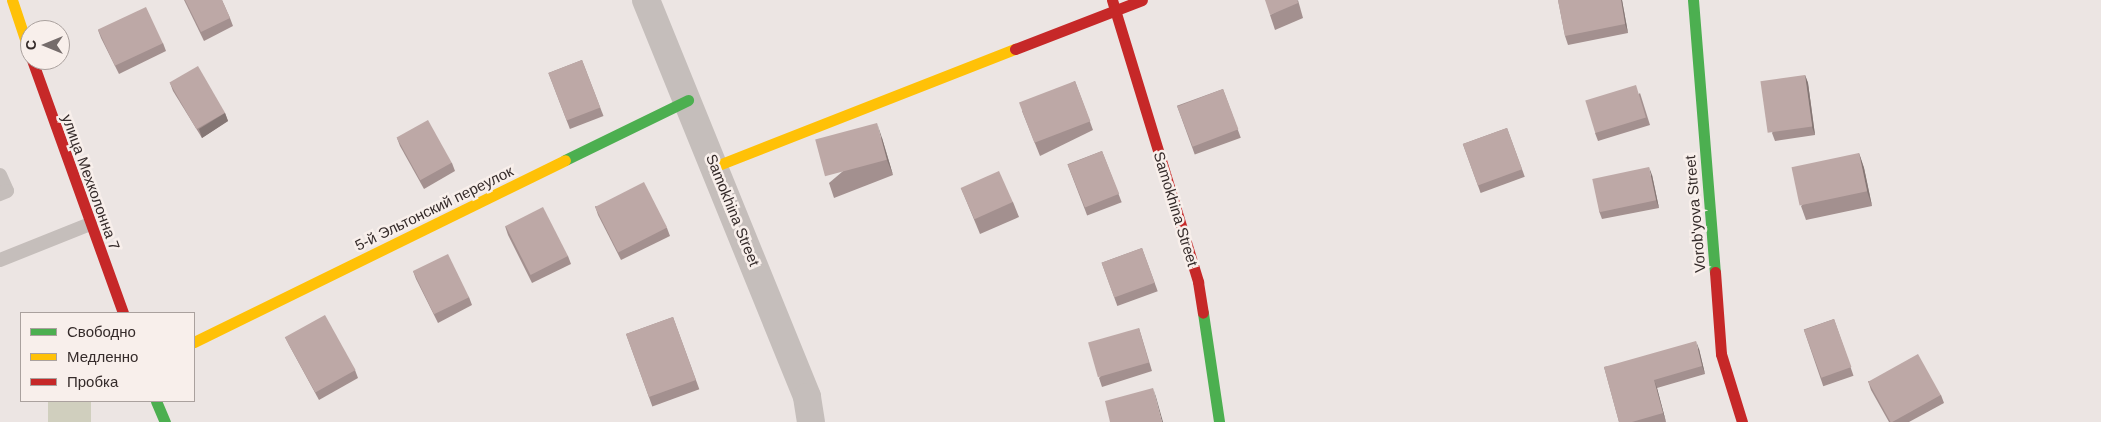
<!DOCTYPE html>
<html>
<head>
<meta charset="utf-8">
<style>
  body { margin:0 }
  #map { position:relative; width:2101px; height:422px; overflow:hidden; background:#ece5e3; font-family:Arial,sans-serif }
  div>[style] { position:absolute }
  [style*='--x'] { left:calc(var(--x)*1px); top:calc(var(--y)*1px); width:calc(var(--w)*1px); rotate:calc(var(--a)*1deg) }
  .green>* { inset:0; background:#d0cfbe; transform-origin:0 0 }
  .lane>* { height:14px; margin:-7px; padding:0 7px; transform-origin:7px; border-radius:7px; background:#c5bebb }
  .street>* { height:28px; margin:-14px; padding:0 14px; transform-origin:14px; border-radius:14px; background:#c5bebb }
  .fast>* { height:11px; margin:-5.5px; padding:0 5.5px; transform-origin:5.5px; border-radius:5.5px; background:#4caf50 }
  .slow>* { height:11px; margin:-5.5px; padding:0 5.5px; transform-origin:5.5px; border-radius:5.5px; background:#ffc107 }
  .jam>* { height:11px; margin:-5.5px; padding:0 5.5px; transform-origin:5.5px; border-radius:5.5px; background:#c62828 }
  .wall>* { inset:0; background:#a3908f; transform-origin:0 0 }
  .shaded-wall>* { inset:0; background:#847674 }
  .building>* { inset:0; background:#bda8a6; transform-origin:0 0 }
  span { translate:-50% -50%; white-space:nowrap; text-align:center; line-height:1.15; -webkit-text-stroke:5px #f8efeb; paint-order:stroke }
  .street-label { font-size:15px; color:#352b2a }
  .legend { position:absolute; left:20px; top:312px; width:175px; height:90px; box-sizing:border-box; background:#f8efeb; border:1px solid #aaa19e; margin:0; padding:6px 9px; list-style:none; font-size:15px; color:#352b2a }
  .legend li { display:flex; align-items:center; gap:10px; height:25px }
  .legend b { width:25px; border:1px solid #aaa19e }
  .north { position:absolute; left:20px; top:20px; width:50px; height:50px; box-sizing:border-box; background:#f8efeb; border:1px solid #aaa19e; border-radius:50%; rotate:270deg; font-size:14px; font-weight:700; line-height:20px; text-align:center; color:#352b2a }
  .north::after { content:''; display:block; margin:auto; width:18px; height:22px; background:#756c6b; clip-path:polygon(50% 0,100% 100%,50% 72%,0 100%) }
</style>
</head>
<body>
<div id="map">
  <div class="green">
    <div style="left:48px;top:401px;width:43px;height:21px"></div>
  </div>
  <div class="lane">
    <div style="--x:0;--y:175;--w:17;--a:66"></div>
    <div style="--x:7;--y:191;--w:8;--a:157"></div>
    <div style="--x:0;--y:260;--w:97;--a:-21.8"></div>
  </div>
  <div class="street">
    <div style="--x:646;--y:0;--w:428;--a:67.9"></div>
    <div style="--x:807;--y:397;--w:25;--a:81"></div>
  </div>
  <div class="fast">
    <div style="--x:1693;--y:0;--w:273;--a:85.4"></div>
    <div style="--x:565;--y:160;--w:137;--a:-26"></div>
    <div style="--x:1203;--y:313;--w:110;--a:81.6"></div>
    <div style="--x:156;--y:401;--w:23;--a:67"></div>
  </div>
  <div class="slow">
    <div style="--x:12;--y:0;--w:57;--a:71.6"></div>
    <div style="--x:716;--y:166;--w:321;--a:-21.4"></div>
    <div style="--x:194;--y:342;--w:413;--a:-26.1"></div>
  </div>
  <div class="jam">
    <div style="--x:1112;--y:0;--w:295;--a:73"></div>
    <div style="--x:1198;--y:282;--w:31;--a:81"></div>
    <div style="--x:1015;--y:49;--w:136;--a:-21.1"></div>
    <div style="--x:32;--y:60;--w:269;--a:70.2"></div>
    <div style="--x:1715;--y:272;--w:82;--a:85.8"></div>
    <div style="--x:1721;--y:354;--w:71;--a:72.8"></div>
  </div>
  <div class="wall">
    <div style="clip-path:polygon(184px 0,222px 0,230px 18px,233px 26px,204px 41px)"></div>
    <div style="clip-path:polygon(1298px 0,1303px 18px,1275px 30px,1270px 15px)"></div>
    <div style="clip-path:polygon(1558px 0,1622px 0,1628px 33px,1568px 45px,1565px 36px)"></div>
    <div style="clip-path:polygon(98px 30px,163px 43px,166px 51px,119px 74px,101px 38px)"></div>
    <div style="left:582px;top:60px;width:60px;height:36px;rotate:69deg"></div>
    <div style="clip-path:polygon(1805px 75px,1808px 83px,1815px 135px,1775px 141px,1772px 133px)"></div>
    <div style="clip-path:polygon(1075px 81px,1093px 130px,1040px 156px,1022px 111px)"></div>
    <div style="clip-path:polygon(170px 83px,225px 113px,228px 121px,202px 138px,173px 91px)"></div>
    <div style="left:1223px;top:89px;width:52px;height:49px;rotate:70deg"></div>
    <div style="clip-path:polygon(1640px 93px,1650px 125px,1598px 141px,1595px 133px)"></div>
    <div style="left:1507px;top:128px;width:52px;height:47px;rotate:70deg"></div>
    <div style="clip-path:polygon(397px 138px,452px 163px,455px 171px,424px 189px,400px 146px)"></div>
    <div style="clip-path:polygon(882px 138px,893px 175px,834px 198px,829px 183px)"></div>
    <div style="left:1102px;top:151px;width:55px;height:37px;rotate:69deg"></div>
    <div style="clip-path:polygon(1859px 153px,1864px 168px,1872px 206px,1806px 220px,1801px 206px)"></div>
    <div style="clip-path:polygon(1652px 175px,1659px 208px,1602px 219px,1599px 211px)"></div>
    <div style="clip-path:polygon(961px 188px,1013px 202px,1019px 217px,980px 234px)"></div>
    <div style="clip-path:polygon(595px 206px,667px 228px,670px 236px,621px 260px,598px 215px)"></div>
    <div style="clip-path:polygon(505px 226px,568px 256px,571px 264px,532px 283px,508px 235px)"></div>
    <div style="left:1142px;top:248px;width:46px;height:43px;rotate:70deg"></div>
    <div style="clip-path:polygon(413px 271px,469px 297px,472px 305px,438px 323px,416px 279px)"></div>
    <div style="left:673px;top:317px;width:77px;height:50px;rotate:70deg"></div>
    <div style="left:1834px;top:319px;width:60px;height:32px;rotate:71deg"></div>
    <div style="clip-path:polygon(1139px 328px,1152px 371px,1102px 387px,1099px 378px)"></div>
    <div style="clip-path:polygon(285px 337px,355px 370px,358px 378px,319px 400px,289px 345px)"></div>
    <div style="clip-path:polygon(1699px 349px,1705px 374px,1657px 388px,1666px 422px,1619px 422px,1604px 367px)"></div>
    <div style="clip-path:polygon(1868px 381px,1941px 395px,1944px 403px,1909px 422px,1889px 422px,1871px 390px)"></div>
  </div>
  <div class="shaded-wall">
    <div style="clip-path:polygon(1621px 0,1622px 0,1628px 33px,1625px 24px)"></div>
    <div style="clip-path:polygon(1805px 75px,1808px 83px,1815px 135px,1812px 127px)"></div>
    <div style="clip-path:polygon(225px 113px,228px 121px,202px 138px,199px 129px)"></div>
    <div style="clip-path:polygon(877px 123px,882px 138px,893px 175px,887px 160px)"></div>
    <div style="clip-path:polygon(1859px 153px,1864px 168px,1872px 206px,1867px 191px)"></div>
    <div style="clip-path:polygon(1649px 167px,1652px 175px,1659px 208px,1656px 200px)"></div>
    <div style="clip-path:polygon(1696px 341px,1699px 349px,1705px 374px,1702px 366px)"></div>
    <div style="clip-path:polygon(1654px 380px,1657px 388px,1666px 422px,1663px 413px)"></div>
    <div style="clip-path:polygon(1153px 388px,1156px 397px,1163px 422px,1162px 422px)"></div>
  </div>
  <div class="building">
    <div style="clip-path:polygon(185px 0,222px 0,230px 18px,201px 32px)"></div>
    <div style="clip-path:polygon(1265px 0,1297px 0,1298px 3px,1270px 15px)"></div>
    <div style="clip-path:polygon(1558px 0,1621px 0,1625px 24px,1565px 36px)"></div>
    <div style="left:146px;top:7px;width:40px;height:53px;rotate:65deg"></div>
    <div style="left:582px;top:60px;width:51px;height:36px;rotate:69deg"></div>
    <div style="left:198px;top:66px;width:54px;height:33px;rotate:60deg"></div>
    <div style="left:1805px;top:75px;width:52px;height:45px;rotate:82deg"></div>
    <div style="left:1075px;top:81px;width:43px;height:60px;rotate:69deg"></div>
    <div style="left:1636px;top:85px;width:34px;height:53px;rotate:73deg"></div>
    <div style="left:1223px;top:89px;width:43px;height:49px;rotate:69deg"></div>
    <div style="left:428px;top:120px;width:49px;height:36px;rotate:61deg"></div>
    <div style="left:877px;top:123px;width:38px;height:64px;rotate:75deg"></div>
    <div style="left:1507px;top:128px;width:44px;height:47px;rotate:70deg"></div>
    <div style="left:1102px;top:151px;width:46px;height:37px;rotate:68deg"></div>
    <div style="left:1859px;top:153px;width:39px;height:69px;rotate:78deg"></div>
    <div style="left:1649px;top:167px;width:34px;height:58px;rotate:78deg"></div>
    <div style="left:999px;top:171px;width:34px;height:42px;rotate:66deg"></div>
    <div style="left:644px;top:182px;width:51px;height:55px;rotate:63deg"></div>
    <div style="left:543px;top:207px;width:55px;height:42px;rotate:63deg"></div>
    <div style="left:1142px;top:248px;width:37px;height:43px;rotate:70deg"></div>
    <div style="left:448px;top:254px;width:48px;height:39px;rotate:64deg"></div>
    <div style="left:325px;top:315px;width:63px;height:46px;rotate:61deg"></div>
    <div style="left:673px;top:317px;width:67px;height:50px;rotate:70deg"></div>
    <div style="left:1834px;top:319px;width:51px;height:32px;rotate:70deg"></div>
    <div style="left:1139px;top:328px;width:36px;height:53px;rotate:74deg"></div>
    <div style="clip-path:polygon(1696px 341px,1702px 366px,1654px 380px,1663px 413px,1632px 422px,1619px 422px,1604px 367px)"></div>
    <div style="left:1918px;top:354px;width:47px;height:57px;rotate:61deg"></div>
    <div style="clip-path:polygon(1153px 388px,1162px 422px,1110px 422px,1105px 401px)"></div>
  </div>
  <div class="street-label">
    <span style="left:91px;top:182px;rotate:70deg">улица Мехколонна 7</span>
    <span style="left:434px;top:208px;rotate:-26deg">5-й Эльтонский переулок</span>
    <span style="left:1176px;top:209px;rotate:73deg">Samokhina Street</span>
    <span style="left:733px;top:210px;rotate:68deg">Samokhina Street</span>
    <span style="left:1695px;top:214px;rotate:-95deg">Vorob'yova Street</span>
  </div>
  <ul class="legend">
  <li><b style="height:6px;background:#4caf50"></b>Свободно</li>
  <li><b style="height:6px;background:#ffc107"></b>Медленно</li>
  <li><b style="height:6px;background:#c62828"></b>Пробка</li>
  </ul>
  <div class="north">С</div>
</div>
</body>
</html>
